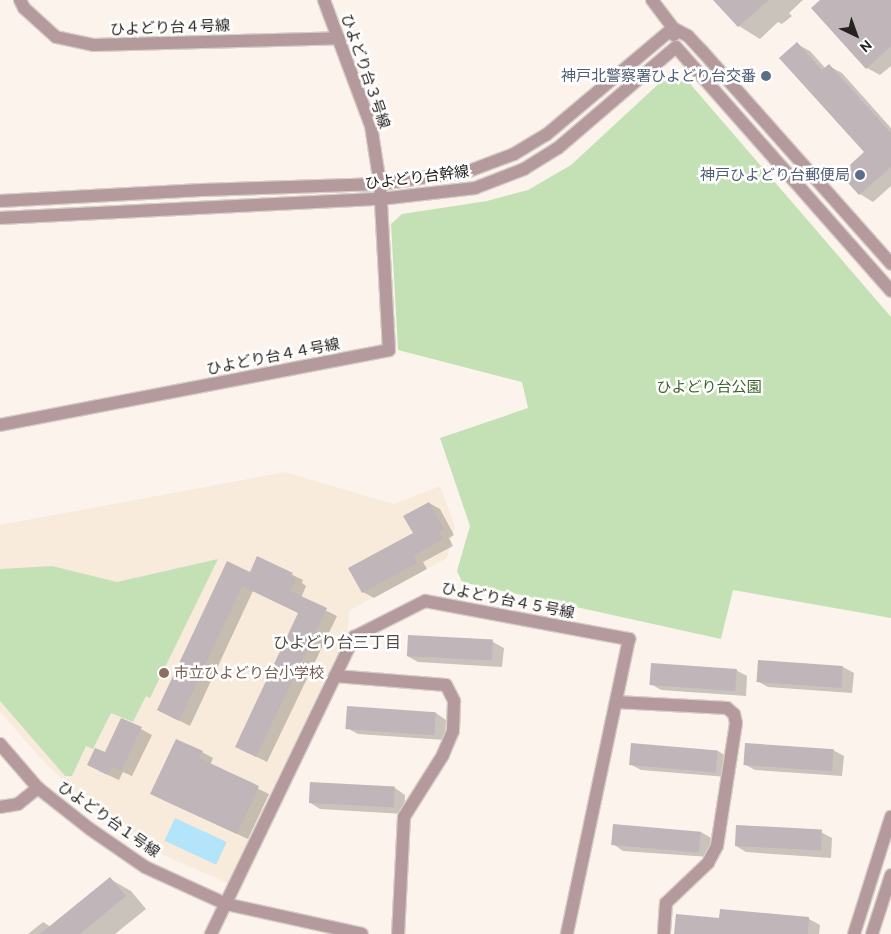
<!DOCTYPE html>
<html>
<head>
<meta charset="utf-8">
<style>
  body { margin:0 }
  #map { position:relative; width:891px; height:934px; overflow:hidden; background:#fcf4ec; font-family:Ubuntu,"Noto Sans JP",sans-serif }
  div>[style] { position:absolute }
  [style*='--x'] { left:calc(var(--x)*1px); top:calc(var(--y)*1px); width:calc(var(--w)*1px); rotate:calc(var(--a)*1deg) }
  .built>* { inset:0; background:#f9ebdc }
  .green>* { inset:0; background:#c4e1b6 }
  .water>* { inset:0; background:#b4e4f9; transform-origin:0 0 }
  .shadow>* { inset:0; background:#0003 }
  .building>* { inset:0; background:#c0b5b9; transform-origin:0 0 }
  .roads { filter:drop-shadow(1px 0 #d5cec7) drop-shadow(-1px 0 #d5cec7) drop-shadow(0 1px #d5cec7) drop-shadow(0 -1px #d5cec7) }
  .minor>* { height:12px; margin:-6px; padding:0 6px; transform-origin:6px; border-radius:6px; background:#b59a9d }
  .tertiary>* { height:12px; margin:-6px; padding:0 6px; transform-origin:6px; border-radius:6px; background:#b59a9d }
  .dots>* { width:14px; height:14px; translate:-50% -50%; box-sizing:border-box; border:2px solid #fff; border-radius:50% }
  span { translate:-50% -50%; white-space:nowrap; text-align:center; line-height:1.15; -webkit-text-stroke:5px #fff; paint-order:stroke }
  .street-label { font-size:15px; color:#25221f }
  .service-label { font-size:15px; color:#4e5e75 }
  .right { translate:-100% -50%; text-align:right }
  .park-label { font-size:15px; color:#3c6427 }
  .education-label { font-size:15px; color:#785e54 }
  .left { translate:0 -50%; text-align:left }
  .neighbourhood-label { font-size:16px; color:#524c45 }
  .north { position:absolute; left:831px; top:10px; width:50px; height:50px; -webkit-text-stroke:4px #fff; paint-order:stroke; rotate:138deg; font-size:14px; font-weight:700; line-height:20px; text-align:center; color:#25221f }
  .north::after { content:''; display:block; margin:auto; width:18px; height:22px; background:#25221f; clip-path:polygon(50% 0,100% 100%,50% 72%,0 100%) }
</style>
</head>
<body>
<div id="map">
  <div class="built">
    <div style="clip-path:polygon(285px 472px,394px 504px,440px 486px,455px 526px,447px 558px,350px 610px,347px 633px,227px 883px,163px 855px,98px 813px,45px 763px,0 712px,0 525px)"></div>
  </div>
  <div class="green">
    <div style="clip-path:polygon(666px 77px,686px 79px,891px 317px,891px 618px,733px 590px,721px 639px,462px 582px,457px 571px,470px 526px,440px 438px,528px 408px,522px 382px,398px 350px,391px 224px,402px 214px,487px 201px,528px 190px,571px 165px)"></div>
    <div style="clip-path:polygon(218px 559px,150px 698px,146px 696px,133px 722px,111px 713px,93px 749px,86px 746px,72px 776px,65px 776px,0 701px,0 569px,52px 566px,117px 582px)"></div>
  </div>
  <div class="water">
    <div style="left:175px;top:818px;width:57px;height:25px;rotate:25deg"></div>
  </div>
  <div class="shadow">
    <div style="clip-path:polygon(715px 0,803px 0,789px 13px,792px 16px,782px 24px,778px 22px,760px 39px,739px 26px)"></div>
    <div style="clip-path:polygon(822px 0,891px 0,891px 66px,880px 75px,867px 68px)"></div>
    <div style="clip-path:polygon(797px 44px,810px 51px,826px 69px,829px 66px,842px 73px,891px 128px,891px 186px,873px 202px,860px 194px,842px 174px,866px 152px)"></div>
    <div style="clip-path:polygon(429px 503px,440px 509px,454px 535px,449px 538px,453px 546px,423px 562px,427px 569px,374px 598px,363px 592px,414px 533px)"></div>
    <div style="clip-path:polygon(258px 558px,303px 580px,302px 583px,306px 586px,301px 598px,337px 616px,267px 762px,247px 752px,299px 613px,253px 591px,190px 726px,158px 710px,250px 573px)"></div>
    <div style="clip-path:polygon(493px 642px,504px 648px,502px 667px,418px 662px,407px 656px)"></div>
    <div style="clip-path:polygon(843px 667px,854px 673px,852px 693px,768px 687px,757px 681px)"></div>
    <div style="clip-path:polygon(736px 670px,747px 676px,746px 696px,661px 690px,651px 684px)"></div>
    <div style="clip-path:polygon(436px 713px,446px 720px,445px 740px,358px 734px,347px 728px)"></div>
    <div style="clip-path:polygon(141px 729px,152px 735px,132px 776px,123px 772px,119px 780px,99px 771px,105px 754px)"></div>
    <div style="clip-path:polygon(833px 750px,844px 756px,842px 776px,755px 770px,744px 764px)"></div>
    <div style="clip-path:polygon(718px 751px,728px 757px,727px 777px,641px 770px,630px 764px)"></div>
    <div style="clip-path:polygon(202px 752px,213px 758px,210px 765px,269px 794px,248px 839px,163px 800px)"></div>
    <div style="clip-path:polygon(395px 788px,405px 795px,404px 814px,320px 809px,309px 802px)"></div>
    <div style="clip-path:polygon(701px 832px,711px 838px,710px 857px,623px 851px,613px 844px)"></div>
    <div style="clip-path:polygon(821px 832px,832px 838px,831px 858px,746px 852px,736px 846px)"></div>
    <div style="clip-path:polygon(110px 879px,131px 891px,146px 909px,115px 934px,28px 934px,43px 922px,51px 927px)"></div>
    <div style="clip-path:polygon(721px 919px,809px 919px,820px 925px,819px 934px,675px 934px)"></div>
  </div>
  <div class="building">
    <div style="clip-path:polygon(713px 0,769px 0,738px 27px)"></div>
    <div style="clip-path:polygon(820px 0,891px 0,891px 46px,866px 69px,811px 8px)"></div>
    <div style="clip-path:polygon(797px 42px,822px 70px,829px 64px,891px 133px,891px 167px,859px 195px,840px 174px,864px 152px,779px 58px)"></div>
    <div style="clip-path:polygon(429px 502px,444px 529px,439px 532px,443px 539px,413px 556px,417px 563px,362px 593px,348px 568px,413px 533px,403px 516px)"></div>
    <div style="clip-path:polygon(257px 556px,293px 573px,291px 576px,296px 579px,290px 591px,327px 608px,256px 757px,235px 747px,298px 613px,242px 586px,179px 721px,157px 710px,227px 561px,250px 572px)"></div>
    <div style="left:408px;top:635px;width:85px;height:21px;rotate:3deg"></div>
    <div style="left:758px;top:660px;width:85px;height:22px;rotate:4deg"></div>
    <div style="left:651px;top:663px;width:86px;height:22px;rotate:4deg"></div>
    <div style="left:347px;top:706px;width:89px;height:23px;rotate:4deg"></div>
    <div style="clip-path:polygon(121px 718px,142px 727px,121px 771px,112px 767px,108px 775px,87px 765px,95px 748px,105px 752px)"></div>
    <div style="clip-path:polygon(176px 739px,203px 751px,199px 758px,259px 786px,237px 834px,150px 794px)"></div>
    <div style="left:631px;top:743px;width:87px;height:22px;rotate:5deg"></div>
    <div style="left:745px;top:743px;width:89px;height:22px;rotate:4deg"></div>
    <div style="left:310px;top:782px;width:85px;height:21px;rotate:3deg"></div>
    <div style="left:613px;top:824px;width:88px;height:21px;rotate:5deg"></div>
    <div style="left:736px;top:825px;width:86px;height:21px;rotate:3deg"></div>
    <div style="clip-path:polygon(110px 877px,126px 896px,80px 934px,40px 934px)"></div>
    <div style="clip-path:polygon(720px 909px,809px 917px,808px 934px,674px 934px,676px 914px,719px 918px)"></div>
  </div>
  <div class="roads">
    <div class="minor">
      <div style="--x:20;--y:0;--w:9;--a:63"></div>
      <div style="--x:24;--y:8;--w:43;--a:42.2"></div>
      <div style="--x:56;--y:37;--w:38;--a:12"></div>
      <div style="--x:93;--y:45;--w:246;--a:-1.6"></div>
      <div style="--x:0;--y:425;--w:396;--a:-10.9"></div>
      <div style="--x:389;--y:350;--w:166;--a:-93.1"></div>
      <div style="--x:380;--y:184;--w:59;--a:-98.8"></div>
      <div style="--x:371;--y:126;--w:134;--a:-110.5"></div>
      <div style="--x:335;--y:676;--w:111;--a:4.6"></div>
      <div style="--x:446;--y:685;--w:18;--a:63"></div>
      <div style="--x:454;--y:701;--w:30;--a:92"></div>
      <div style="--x:453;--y:731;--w:26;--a:113"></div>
      <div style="--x:443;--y:755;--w:73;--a:122.2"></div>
      <div style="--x:404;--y:817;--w:117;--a:92.9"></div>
      <div style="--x:616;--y:702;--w:111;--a:3.1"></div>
      <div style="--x:727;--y:708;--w:9;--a:41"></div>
      <div style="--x:734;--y:714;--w:9;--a:77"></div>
      <div style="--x:736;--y:723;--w:124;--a:98.8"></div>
      <div style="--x:717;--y:846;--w:19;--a:118"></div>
      <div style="--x:708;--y:863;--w:58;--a:136.4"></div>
      <div style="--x:666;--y:903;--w:31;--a:94"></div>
      <div style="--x:0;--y:807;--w:18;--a:-9"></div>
      <div style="--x:18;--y:804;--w:26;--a:-39"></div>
      <div style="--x:211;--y:934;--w:330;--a:-64.3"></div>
      <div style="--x:354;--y:637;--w:80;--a:-26.9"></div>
      <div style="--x:425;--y:601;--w:208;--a:10.6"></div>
      <div style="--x:629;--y:639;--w:301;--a:101.9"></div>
    </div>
    <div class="tertiary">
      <div style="--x:652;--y:0;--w:35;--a:53"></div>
      <div style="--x:673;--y:28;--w:7;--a:82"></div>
      <div style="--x:0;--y:201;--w:202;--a:-3.1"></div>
      <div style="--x:202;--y:190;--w:178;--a:-1.9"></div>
      <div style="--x:380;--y:184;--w:90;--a:-8.3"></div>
      <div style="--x:469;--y:171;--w:48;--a:-20.7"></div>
      <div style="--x:514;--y:154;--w:37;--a:-31"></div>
      <div style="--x:546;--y:135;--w:166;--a:-40.1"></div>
      <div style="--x:673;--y:28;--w:17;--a:28"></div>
      <div style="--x:688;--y:36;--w:22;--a:47"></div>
      <div style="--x:703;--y:52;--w:283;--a:48.4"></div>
      <div style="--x:0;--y:218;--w:380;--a:-2.9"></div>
      <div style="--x:380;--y:199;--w:96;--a:-6.6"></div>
      <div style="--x:475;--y:188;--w:53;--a:-21.2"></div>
      <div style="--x:524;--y:169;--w:40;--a:-32"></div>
      <div style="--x:558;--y:148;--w:155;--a:-40.6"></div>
      <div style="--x:676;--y:47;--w:325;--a:48.6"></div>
      <div style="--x:0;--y:744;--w:58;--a:49.2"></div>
      <div style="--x:38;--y:788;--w:66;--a:38.3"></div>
      <div style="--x:90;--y:829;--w:67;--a:34.6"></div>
      <div style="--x:145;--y:867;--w:89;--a:24.6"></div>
      <div style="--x:226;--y:904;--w:139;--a:12.4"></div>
      <div style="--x:854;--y:934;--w:123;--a:-72.5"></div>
      <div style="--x:872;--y:934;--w:62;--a:-72.1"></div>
    </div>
  </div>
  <div class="dots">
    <div style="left:766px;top:76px;background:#5c6f8a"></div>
    <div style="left:860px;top:175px;background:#5c6f8a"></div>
    <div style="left:164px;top:673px;background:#8d6e63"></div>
  </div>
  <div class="street-label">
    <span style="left:170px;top:27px;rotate:-2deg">ひよどり台４号線</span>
    <span style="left:366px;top:71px;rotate:71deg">ひよどり台３号線</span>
    <span style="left:417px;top:177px;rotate:-7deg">ひよどり台幹線</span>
    <span style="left:273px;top:356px;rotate:-11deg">ひよどり台４４号線</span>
    <span style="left:508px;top:600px;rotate:11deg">ひよどり台４５号線</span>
    <span style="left:109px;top:819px;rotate:35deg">ひよどり台１号線</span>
  </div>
  <div class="service-label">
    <span class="right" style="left:756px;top:76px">神戸北警察署ひよどり台交番</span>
    <span class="right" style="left:850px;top:175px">神戸ひよどり台郵便局</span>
  </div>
  <div class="park-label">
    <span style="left:709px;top:387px">ひよどり台公園</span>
  </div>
  <div class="education-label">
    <span class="left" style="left:174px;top:673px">市立ひよどり台小学校</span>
  </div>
  <div class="neighbourhood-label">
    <span style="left:337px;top:642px">ひよどり台三丁目</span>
  </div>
  <div class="north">N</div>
</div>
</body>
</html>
